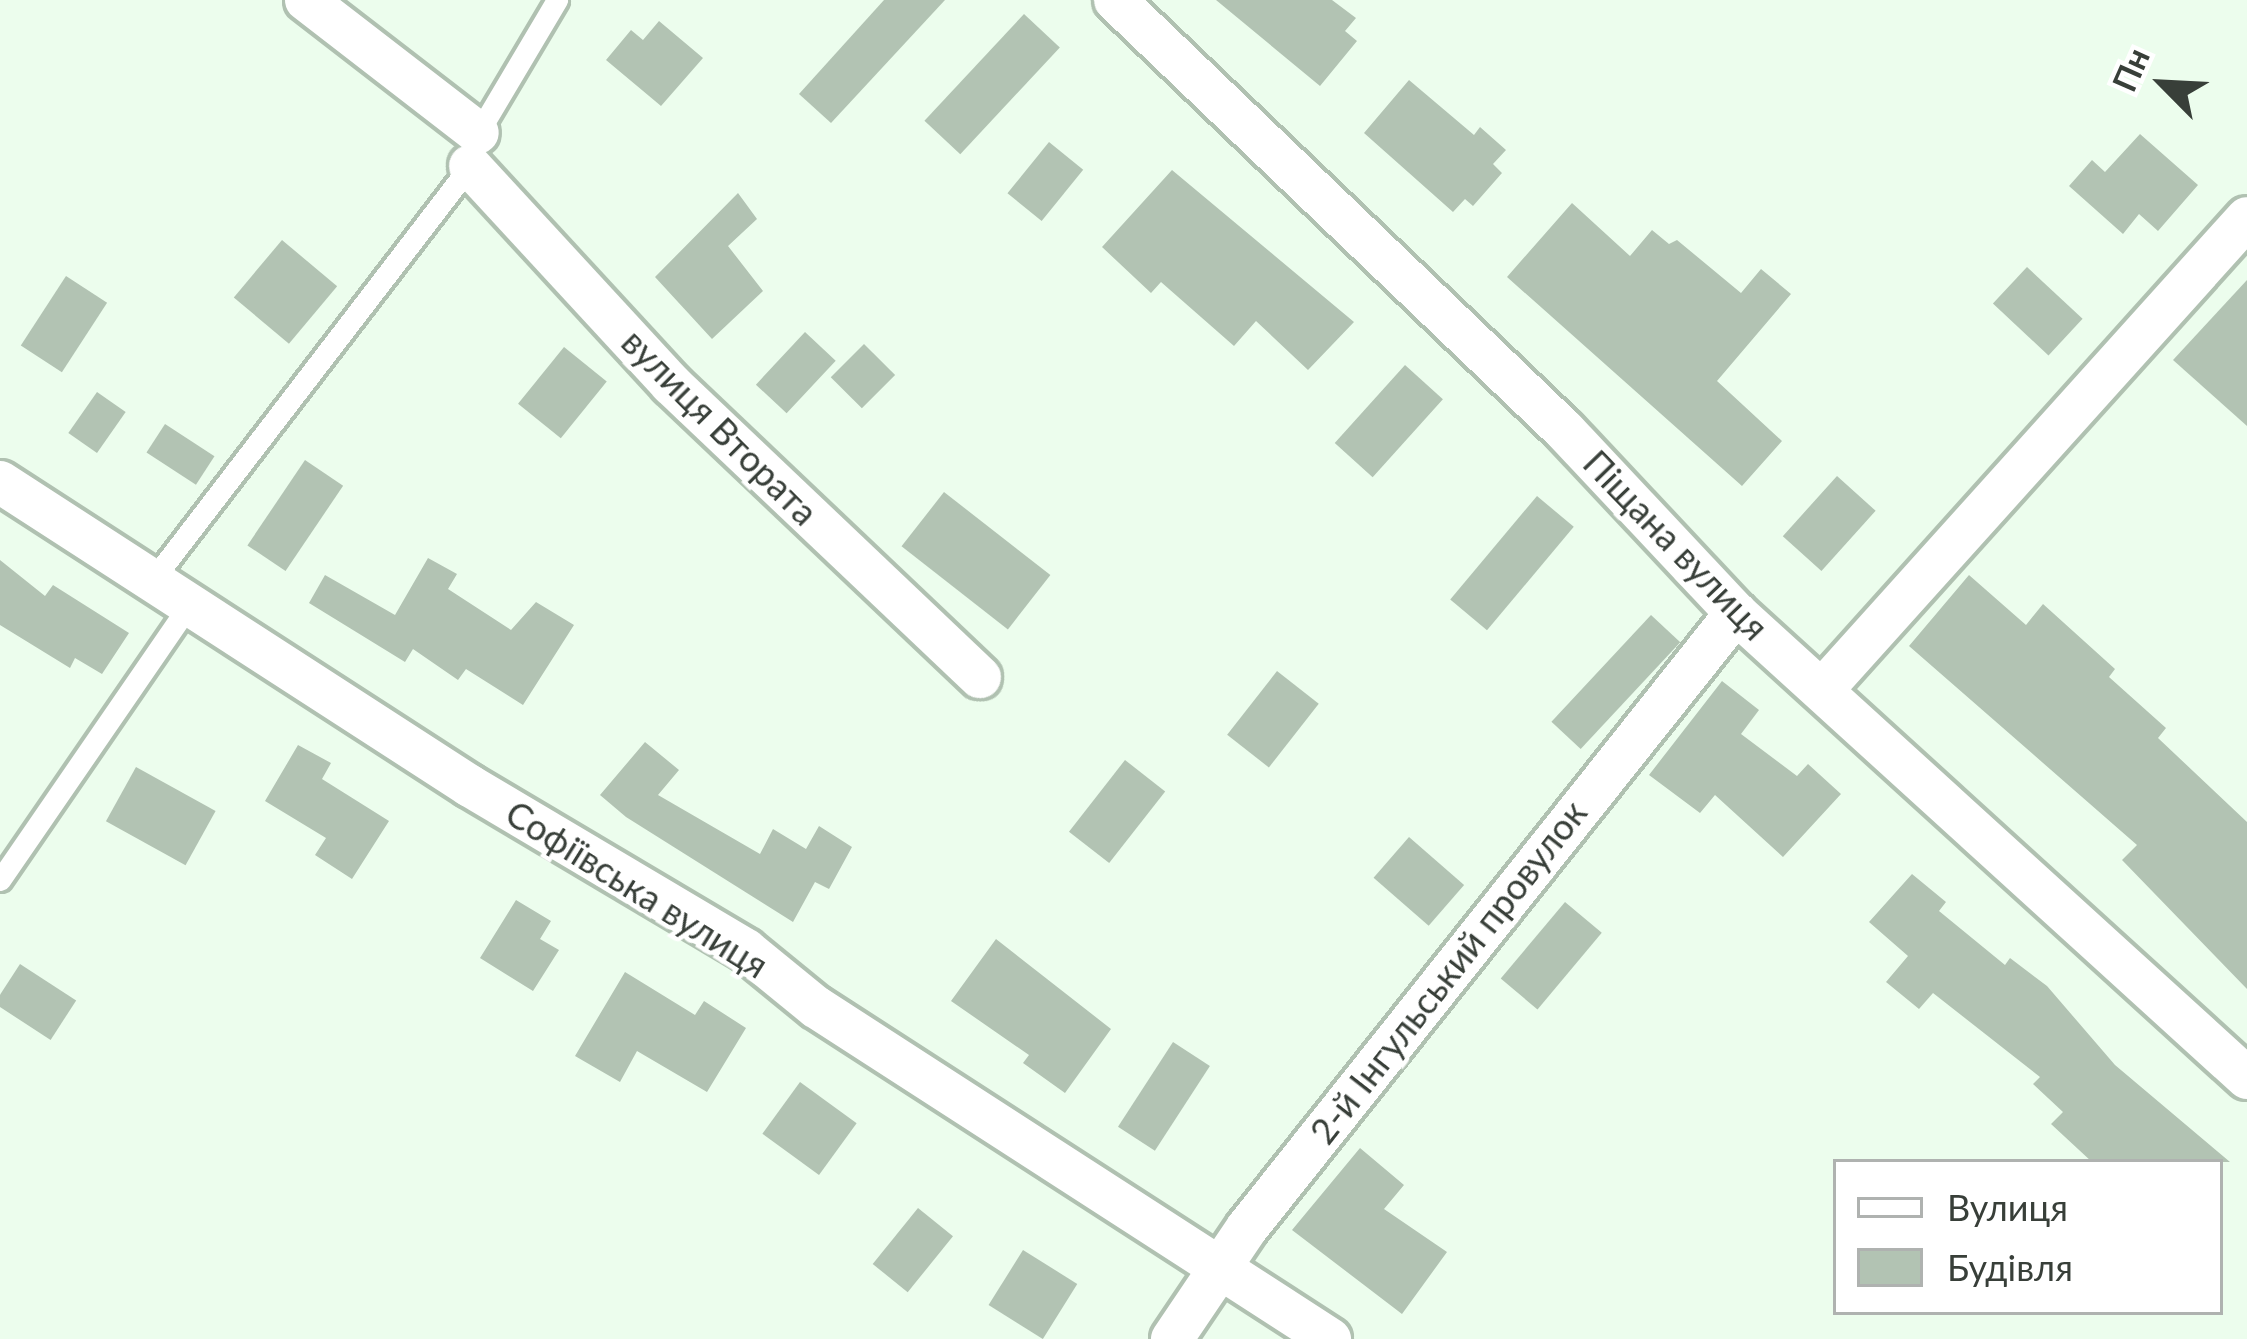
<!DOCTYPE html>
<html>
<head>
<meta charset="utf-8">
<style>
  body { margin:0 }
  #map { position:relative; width:2247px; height:1339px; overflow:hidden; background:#ecfded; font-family:Lato,sans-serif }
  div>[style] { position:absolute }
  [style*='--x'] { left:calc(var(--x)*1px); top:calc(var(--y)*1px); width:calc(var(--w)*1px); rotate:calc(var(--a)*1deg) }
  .building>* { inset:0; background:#b2c3b3; transform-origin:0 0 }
  .roads { filter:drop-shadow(3px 0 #b0c1b1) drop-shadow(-3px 0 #b0c1b1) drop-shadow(0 3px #b0c1b1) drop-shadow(0 -3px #b0c1b1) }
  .service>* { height:21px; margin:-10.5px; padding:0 10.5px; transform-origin:10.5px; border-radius:10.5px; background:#fff }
  .minor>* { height:42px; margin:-21px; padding:0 21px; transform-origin:21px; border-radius:21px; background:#fff }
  span { translate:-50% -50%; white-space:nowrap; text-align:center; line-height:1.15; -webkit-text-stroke:9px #fff; paint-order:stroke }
  .street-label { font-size:36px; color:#383f39 }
  .legend { position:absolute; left:1833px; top:1159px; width:390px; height:156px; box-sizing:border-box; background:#fff; border:3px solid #afb2b0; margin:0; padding:15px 21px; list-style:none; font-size:36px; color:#383f39 }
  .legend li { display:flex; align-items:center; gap:24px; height:60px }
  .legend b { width:60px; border:3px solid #afb2b0 }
  .north { position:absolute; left:2103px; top:24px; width:120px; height:120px; -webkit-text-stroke:9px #fff; paint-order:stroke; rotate:294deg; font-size:33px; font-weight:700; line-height:48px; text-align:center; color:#383f39 }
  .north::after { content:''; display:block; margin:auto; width:42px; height:54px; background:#383f39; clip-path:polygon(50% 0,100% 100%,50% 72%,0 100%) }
</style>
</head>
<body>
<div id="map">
  <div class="building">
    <div style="clip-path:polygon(884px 0,945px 0,831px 123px,799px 94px)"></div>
    <div style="clip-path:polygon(1216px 0,1332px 0,1356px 18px,1345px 31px,1357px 41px,1320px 86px)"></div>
    <div style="left:1024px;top:14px;width:49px;height:146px;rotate:43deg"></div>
    <div style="clip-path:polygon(659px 21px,703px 58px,661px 106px,606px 60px,631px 30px,643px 40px)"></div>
    <div style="clip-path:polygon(1409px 80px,1474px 135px,1480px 127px,1506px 150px,1493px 164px,1502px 173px,1473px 206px,1465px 199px,1453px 212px,1364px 133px)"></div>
    <div style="clip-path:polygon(2140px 134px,2198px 185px,2158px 231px,2139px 214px,2123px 234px,2069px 186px,2092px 160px,2105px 172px)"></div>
    <div style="left:1049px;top:142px;width:44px;height:66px;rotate:39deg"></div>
    <div style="clip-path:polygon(1172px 170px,1354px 322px,1308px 370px,1256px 321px,1234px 346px,1161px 282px,1151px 293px,1102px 247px)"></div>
    <div style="clip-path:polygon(738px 193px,757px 219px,728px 246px,763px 291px,712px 339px,655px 277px)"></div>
    <div style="clip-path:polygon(1572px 203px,1630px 256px,1652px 230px,1669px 244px,1677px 240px,1741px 293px,1761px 269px,1791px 294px,1717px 381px,1782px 441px,1742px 486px,1507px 277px)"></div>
    <div style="left:282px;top:240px;width:72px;height:75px;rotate:40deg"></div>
    <div style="left:2027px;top:267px;width:76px;height:50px;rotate:43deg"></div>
    <div style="left:66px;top:276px;width:49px;height:83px;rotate:33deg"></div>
    <div style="clip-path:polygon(2247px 280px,2247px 426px,2173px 360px)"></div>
    <div style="left:805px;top:332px;width:42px;height:72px;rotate:43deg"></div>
    <div style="left:864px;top:344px;width:44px;height:47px;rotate:45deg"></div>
    <div style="left:564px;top:347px;width:55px;height:73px;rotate:39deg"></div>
    <div style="left:1405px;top:365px;width:51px;height:105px;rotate:42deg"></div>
    <div style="left:97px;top:392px;width:35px;height:50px;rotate:35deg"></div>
    <div style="left:165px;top:424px;width:59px;height:34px;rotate:33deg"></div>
    <div style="left:305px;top:460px;width:46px;height:103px;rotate:34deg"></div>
    <div style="left:1837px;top:476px;width:52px;height:81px;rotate:42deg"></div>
    <div style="left:944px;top:492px;width:135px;height:69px;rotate:38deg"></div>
    <div style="left:1537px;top:496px;width:48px;height:135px;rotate:40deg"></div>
    <div style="clip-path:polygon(428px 558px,457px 574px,448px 589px,511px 630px,536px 602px,574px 625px,523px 705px,466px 669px,458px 680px,413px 649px,405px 662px,309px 603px,325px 575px,395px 615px)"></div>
    <div style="clip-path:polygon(0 560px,45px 596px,53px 585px,129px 633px,102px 674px,75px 658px,70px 668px,0 625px)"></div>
    <div style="clip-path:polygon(1969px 575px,2026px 625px,2043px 604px,2115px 669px,2109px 677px,2166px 728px,2158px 738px,2247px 822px,2247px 989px,2122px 860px,2137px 845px,1909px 646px)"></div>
    <div style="left:1651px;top:615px;width:40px;height:146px;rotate:43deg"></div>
    <div style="left:1277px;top:671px;width:53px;height:81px;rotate:38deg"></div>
    <div style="clip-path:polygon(1722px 681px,1759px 710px,1741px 734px,1797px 776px,1808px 764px,1841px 794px,1783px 857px,1715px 795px,1700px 813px,1649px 775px)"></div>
    <div style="clip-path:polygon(645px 742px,679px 770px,658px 795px,760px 854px,773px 829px,806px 849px,819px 826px,852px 847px,829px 889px,815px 882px,793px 922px,626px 817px,600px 795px)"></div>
    <div style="clip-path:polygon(298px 745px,331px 763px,322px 779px,389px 821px,352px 879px,315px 855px,326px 838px,265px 801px)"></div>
    <div style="left:1125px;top:760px;width:51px;height:91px;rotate:38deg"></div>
    <div style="left:136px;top:767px;width:91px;height:62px;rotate:29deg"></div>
    <div style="left:1409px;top:837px;width:73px;height:54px;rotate:41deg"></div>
    <div style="clip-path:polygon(1912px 874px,1946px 902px,1939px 911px,2005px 965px,2010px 958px,2047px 986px,2115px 1065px,2230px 1162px,2092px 1162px,2051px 1124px,2063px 1112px,2033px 1084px,2040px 1077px,1933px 993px,1919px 1009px,1886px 982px,1908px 956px,1869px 922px)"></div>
    <div style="clip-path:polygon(516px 900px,551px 921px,540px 939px,559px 950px,533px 991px,480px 958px)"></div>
    <div style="left:1565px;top:902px;width:48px;height:100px;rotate:40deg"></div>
    <div style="clip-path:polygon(996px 939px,1111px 1029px,1065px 1093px,1023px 1063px,1029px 1055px,951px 1001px)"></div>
    <div style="left:20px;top:964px;width:67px;height:47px;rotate:33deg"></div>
    <div style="clip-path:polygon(625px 972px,695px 1015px,704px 1001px,746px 1028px,707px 1092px,637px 1051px,620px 1082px,575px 1056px)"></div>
    <div style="left:1173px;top:1042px;width:44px;height:101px;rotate:33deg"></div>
    <div style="left:800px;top:1082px;width:70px;height:64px;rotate:36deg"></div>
    <div style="clip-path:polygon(1360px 1148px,1404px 1185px,1384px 1209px,1447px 1252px,1402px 1314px,1292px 1230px)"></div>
    <div style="left:918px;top:1208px;width:45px;height:72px;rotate:39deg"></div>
    <div style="left:1023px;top:1250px;width:64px;height:65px;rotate:32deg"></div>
  </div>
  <div class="roads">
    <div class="service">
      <div style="--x:151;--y:582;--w:524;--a:-52.52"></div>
      <div style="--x:470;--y:166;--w:34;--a:-76"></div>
      <div style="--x:478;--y:133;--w:155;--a:-59.3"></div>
      <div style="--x:0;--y:880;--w:332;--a:-55.5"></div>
    </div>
    <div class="minor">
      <div style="--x:306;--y:0;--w:217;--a:37.7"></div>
      <div style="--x:1115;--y:0;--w:623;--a:43.76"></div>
      <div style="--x:1565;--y:431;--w:250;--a:46.8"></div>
      <div style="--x:1736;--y:613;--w:691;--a:42.3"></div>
      <div style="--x:470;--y:166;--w:297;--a:47.3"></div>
      <div style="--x:671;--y:384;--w:426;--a:43.5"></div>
      <div style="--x:0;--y:482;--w:560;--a:32.9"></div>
      <div style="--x:470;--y:786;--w:321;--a:30.7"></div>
      <div style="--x:746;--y:950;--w:90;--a:39.2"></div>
      <div style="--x:816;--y:1007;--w:612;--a:32.86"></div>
      <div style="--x:1824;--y:688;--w:632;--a:-48.01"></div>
      <div style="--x:1172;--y:1339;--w:134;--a:-56"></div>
      <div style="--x:1247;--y:1228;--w:786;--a:-51.51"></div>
    </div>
  </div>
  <div class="street-label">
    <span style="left:720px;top:427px;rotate:45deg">вулиця Втората</span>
    <span style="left:1676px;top:545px;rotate:46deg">Піщана вулиця</span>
    <span style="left:637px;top:889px;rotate:32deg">Софіївська вулиця</span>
    <span style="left:1448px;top:972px;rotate:-52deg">2-й Інгульський провулок</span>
  </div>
  <ul class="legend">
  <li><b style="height:15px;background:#fff"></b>Вулиця</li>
  <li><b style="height:33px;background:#b2c3b3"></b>Будівля</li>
  </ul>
  <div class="north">Пн</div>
</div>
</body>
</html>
